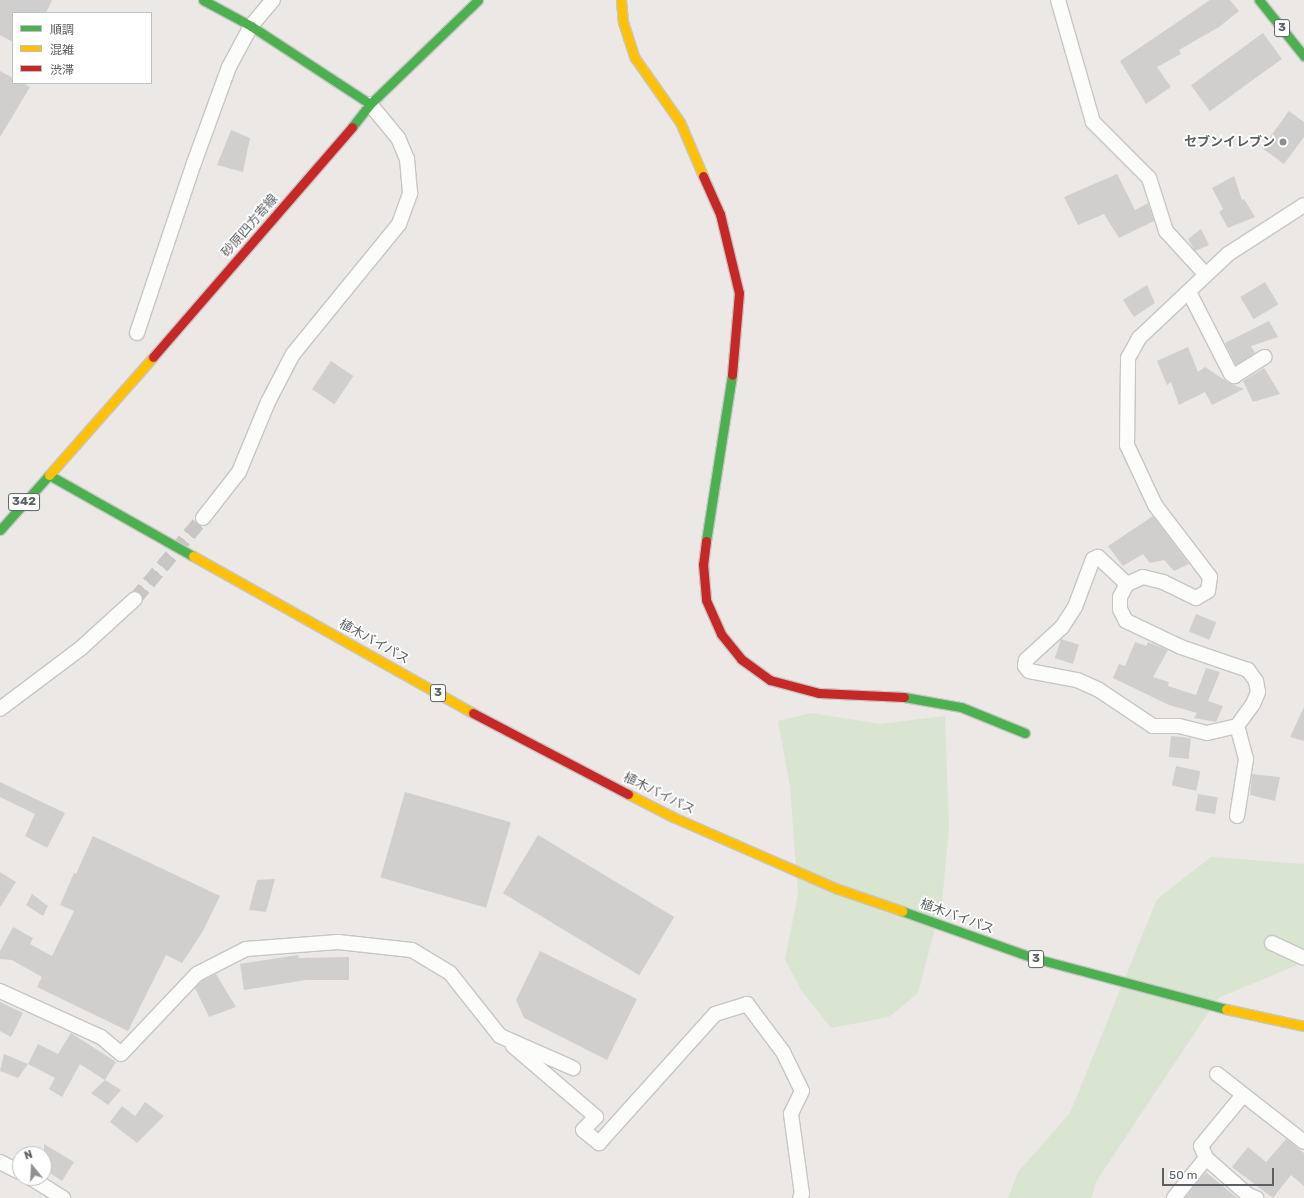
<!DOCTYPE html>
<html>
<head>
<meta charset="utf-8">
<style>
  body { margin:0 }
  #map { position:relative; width:1304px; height:1198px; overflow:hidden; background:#ebe8e5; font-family:Rubik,"Noto Sans JP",sans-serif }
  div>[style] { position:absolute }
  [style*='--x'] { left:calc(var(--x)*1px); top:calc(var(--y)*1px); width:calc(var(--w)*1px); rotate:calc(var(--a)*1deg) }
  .green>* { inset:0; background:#d9e5d1 }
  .building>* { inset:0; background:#d1cfce; transform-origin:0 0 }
  .street-tunnel>* { height:14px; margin-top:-7px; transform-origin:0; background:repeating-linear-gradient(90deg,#c7c6c4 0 14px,transparent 0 21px) }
  .roads { filter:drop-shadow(1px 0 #c7c6c5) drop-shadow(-1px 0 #c7c6c5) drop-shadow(0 1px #c7c6c5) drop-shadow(0 -1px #c7c6c5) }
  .street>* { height:14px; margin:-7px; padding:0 7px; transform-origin:7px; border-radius:7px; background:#fcfcfb }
  .fast>* { height:9px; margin:-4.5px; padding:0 4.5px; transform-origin:4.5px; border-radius:4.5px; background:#4caf50 }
  .slow>* { height:9px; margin:-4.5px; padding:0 4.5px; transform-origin:4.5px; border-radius:4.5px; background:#ffc107 }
  .jam>* { height:9px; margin:-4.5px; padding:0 4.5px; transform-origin:4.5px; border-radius:4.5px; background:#c62828 }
  .dots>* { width:11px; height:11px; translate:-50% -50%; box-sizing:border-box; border:2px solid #fff; border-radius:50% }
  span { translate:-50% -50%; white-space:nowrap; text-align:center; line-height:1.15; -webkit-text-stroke:3.5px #fff; paint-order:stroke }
  .shield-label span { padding:1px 3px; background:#fff; border:1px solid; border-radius:3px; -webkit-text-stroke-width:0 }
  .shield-label { font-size:12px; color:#5b6162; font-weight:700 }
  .poi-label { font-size:13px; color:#5b6162; font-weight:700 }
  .right { translate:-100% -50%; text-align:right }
  .street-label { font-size:13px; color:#5b6162 }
  .legend { position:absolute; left:12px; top:12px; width:140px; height:72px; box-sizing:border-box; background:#fff; border:1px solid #bdc0c0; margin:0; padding:5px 7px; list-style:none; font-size:12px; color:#5b6162 }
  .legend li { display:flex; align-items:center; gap:8px; height:20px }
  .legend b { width:20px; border:1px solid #bdc0c0 }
  .north { position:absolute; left:12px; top:1146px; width:40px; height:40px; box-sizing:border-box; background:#fff; border:1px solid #bdc0c0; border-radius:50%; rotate:342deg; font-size:11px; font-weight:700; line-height:16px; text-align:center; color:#5b6162 }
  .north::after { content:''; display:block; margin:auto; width:14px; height:18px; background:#8d9090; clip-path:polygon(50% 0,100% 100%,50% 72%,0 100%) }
  .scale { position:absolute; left:1162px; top:1168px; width:112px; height:18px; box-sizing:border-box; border:2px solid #5b6162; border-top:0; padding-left:5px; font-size:12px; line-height:14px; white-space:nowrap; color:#5b6162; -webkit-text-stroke:3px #fff; paint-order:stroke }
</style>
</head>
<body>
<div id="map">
  <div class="green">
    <div style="clip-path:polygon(811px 713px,880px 724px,945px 716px,949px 829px,942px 902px,918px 993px,889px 1017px,831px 1028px,801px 990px,785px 959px,798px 894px,790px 786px,778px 721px)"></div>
    <div style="clip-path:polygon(1211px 857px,1304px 864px,1304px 962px,1218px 998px,1097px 1180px,1091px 1198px,1008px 1198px,1018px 1172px,1070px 1113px,1157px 899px)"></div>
  </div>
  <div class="building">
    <div style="clip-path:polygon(0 0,52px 0,46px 13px,13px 13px,13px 42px,0 35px)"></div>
    <div style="clip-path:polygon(1210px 0,1230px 0,1239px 11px,1219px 27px,1179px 50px,1181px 54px,1157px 67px,1171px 87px,1146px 104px,1120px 61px)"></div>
    <div style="left:1263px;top:33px;width:32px;height:89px;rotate:54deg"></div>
    <div style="clip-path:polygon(0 71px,13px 78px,13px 83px,23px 83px,30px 87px,0 137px)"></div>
    <div style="clip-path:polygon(1289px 111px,1304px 122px,1304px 137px,1284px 164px,1262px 148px)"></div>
    <div style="clip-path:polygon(231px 130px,250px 138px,243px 172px,217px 165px)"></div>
    <div style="clip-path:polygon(1117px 174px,1135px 210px,1148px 203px,1154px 221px,1119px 238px,1104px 214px,1078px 225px,1064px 197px)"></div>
    <div style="clip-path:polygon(1234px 176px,1242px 200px,1244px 199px,1255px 217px,1228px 228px,1219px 212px,1223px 209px,1212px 188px)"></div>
    <div style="clip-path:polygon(1201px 229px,1209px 245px,1195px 251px,1188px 239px)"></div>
    <div style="left:1265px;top:282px;width:26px;height:29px;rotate:59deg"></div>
    <div style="clip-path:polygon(1147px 285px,1155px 303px,1134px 317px,1123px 300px)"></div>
    <div style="clip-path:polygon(1269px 321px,1278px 337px,1251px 346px,1255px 353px,1236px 365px,1225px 343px)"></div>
    <div style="clip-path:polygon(1188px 347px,1198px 372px,1205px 367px,1229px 383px,1244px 389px,1212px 405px,1205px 392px,1179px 405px,1171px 382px,1167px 385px,1157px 361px)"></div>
    <div style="left:331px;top:361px;width:27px;height:34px;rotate:34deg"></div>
    <div style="clip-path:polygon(1264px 368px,1280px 394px,1253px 402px,1243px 381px)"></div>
    <div style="clip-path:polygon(1153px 516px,1189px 564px,1174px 571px,1164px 560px,1150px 563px,1143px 554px,1123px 566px,1108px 546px)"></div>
    <div style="left:1196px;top:614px;width:22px;height:19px;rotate:22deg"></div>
    <div style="left:1061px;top:639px;width:19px;height:20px;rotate:18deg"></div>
    <div style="clip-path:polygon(1135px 642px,1146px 646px,1148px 642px,1168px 650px,1153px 677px,1169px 682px,1168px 686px,1196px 695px,1206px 668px,1220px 672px,1208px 701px,1223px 706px,1216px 722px,1194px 718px,1197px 713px,1169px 705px,1113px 678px,1119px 664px,1125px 666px)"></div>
    <div style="clip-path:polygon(1304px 707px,1304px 741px,1290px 737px)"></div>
    <div style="left:1171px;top:736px;width:20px;height:21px;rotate:6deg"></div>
    <div style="left:1176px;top:766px;width:25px;height:20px;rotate:12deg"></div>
    <div style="clip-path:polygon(1252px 774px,1280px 777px,1275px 801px,1250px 795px)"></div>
    <div style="clip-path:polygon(0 782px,65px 813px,47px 848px,25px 836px,35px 814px,0 797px)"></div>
    <div style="left:405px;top:792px;width:110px;height:89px;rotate:16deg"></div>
    <div style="left:1198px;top:794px;width:20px;height:17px;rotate:9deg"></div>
    <div style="left:538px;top:835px;width:159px;height:68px;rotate:31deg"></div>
    <div style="clip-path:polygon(93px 836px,220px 896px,203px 931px,182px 963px,166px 955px,128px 1031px,37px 987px,42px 977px,12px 960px,0 959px,0 951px,13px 927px,33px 938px,30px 944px,52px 956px,74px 911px,60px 905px,74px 873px,76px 874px)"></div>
    <div style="clip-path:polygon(0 872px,16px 882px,0 907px)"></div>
    <div style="clip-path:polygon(275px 879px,266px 912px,249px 910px,257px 880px)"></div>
    <div style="clip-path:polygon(32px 894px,48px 906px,43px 916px,26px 905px)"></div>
    <div style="clip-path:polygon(540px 951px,637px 999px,607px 1060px,524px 1018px,516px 1000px)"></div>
    <div style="clip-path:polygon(298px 955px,299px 958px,349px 957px,349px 980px,306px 980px,244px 990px,240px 964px)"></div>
    <div style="clip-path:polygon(216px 974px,236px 1007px,209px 1017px,195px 988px,202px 981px)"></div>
    <div style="clip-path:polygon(0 1002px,23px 1013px,11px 1037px,0 1031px)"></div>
    <div style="clip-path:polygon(71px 1033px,116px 1062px,105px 1080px,80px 1064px,62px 1097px,49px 1089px,55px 1078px,28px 1064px,38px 1044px,58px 1054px)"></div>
    <div style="clip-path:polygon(4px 1054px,28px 1064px,18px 1078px,0 1071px)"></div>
    <div style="clip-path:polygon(105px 1080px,121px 1090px,108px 1105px,91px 1093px)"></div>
    <div style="clip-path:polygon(145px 1102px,164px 1116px,137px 1143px,110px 1122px,122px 1106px,135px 1116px)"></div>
    <div style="clip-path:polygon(1286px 1139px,1304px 1153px,1304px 1186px,1291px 1175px,1273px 1198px,1232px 1167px,1248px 1147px,1266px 1162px)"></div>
    <div style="clip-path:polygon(44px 1144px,74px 1162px,62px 1181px,44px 1169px)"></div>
    <div style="clip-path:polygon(1206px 1172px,1237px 1198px,1185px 1198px)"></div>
  </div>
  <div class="street-tunnel">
    <div style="--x:135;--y:599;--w:106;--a:-50"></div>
  </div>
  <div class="roads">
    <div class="street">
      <div style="--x:1058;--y:0;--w:127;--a:74"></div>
      <div style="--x:1093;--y:122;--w:79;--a:45"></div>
      <div style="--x:1149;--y:178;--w:56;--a:72.2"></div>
      <div style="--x:1166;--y:231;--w:59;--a:47.7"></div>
      <div style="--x:1189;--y:292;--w:92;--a:62.9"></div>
      <div style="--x:1231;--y:374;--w:4;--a:34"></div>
      <div style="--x:1234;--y:376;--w:36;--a:-32"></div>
      <div style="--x:137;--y:333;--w:179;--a:-71.5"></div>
      <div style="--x:194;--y:163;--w:102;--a:-70"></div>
      <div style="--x:229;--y:67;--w:47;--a:-61.8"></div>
      <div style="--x:251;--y:26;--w:34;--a:-50"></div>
      <div style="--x:203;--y:518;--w:58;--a:-52"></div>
      <div style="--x:239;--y:472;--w:76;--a:-67.5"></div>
      <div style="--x:268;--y:402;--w:54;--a:-62.5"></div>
      <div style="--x:293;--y:354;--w:168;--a:-50.8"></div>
      <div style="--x:399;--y:224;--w:33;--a:-70"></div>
      <div style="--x:410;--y:193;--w:34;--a:-95"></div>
      <div style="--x:407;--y:159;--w:23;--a:-113"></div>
      <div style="--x:398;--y:138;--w:44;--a:-129.5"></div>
      <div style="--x:1127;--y:584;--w:40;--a:-137"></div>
      <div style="--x:1098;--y:557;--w:5;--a:158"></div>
      <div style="--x:1093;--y:559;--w:51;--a:110.6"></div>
      <div style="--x:1075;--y:607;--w:24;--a:123"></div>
      <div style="--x:1062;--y:627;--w:49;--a:137.5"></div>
      <div style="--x:1026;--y:660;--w:6;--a:99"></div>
      <div style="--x:1025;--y:666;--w:6;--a:51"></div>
      <div style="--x:1029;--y:671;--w:49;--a:10.6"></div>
      <div style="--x:1077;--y:680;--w:24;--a:24"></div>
      <div style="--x:1099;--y:690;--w:65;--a:33.7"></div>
      <div style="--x:1153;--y:726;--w:26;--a:0"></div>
      <div style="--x:1179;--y:726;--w:29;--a:14"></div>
      <div style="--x:1207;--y:733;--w:31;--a:-13"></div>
      <div style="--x:0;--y:709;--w:100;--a:-36.9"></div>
      <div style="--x:80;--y:649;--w:74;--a:-42.3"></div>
      <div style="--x:1237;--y:816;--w:58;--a:-81"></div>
      <div style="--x:1246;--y:759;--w:34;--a:-105"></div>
      <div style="--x:1237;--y:726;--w:27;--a:-54"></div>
      <div style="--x:1253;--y:704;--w:13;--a:-67"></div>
      <div style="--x:1258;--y:692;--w:11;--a:-100"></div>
      <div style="--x:1256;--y:681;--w:14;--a:-126"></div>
      <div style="--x:1248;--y:670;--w:71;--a:-161.1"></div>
      <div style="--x:1181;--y:647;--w:61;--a:-154.7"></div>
      <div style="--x:1126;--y:621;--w:13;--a:-117"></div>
      <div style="--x:1120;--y:609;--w:12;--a:-90"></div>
      <div style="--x:1120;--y:597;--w:15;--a:-62"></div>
      <div style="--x:1127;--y:584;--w:17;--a:-24"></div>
      <div style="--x:1143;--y:577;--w:21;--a:14"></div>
      <div style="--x:1163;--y:582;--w:37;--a:26"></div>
      <div style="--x:1196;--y:598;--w:14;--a:-30"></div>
      <div style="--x:1208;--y:591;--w:14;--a:-82"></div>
      <div style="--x:1210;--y:577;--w:91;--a:-127.4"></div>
      <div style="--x:1155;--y:505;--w:66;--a:-115"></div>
      <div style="--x:1127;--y:445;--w:87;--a:-89.3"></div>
      <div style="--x:1128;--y:358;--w:23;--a:-61"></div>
      <div style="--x:1139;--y:338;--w:122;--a:-43.3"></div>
      <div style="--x:1228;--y:254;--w:90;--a:-32.8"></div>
      <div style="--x:1272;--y:943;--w:35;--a:25"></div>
      <div style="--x:0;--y:991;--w:111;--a:24.5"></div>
      <div style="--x:101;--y:1037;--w:26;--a:40"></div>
      <div style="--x:121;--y:1054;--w:110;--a:-46.5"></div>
      <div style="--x:197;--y:974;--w:55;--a:-27"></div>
      <div style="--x:246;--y:949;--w:92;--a:-4.4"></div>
      <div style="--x:338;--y:942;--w:74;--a:6.2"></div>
      <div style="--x:412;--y:950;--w:44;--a:31.2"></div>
      <div style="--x:450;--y:973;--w:80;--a:51.6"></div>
      <div style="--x:500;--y:1036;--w:80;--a:23.7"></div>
      <div style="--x:513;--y:1046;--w:109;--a:40.5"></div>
      <div style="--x:596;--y:1117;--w:18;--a:135"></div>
      <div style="--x:583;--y:1130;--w:21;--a:39"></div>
      <div style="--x:599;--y:1143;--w:173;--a:-48"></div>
      <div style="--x:715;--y:1014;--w:34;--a:-17"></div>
      <div style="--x:747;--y:1004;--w:60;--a:53.1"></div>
      <div style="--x:783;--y:1052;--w:43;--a:64"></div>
      <div style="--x:802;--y:1091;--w:25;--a:116"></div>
      <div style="--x:791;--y:1114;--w:81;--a:82.2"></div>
      <div style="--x:802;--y:1194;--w:4;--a:117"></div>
      <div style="--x:1217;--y:1074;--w:110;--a:38"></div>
      <div style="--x:1243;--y:1095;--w:66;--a:129.5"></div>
      <div style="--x:1201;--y:1146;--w:13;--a:67"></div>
      <div style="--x:1206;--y:1158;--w:56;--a:41.4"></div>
      <div style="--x:1248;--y:1195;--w:9;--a:21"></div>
      <div style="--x:0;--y:1162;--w:22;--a:27"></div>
      <div style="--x:31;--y:1178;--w:38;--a:32"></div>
      <div style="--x:1174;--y:1198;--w:51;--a:-51.3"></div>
    </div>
    <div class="fast">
      <div style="--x:203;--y:0;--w:55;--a:28.4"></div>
      <div style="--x:251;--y:26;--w:142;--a:33.2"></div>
      <div style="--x:1259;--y:0;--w:72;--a:51.2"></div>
      <div style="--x:352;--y:127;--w:29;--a:-52"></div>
      <div style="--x:370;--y:104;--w:150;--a:-43.9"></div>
      <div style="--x:0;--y:530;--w:74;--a:-48.3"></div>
      <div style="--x:49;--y:475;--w:165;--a:29.4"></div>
      <div style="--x:706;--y:541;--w:168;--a:-81.1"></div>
      <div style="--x:904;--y:697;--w:58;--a:10"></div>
      <div style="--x:961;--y:707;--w:69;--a:22.1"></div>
      <div style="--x:902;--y:911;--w:140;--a:19.6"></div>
      <div style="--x:1034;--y:958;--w:199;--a:14.9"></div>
    </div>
    <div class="slow">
      <div style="--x:621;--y:0;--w:22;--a:85"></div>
      <div style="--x:623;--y:22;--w:38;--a:72"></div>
      <div style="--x:635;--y:58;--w:78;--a:54.9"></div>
      <div style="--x:680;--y:122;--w:59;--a:66.9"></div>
      <div style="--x:49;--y:475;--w:157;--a:-48.6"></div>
      <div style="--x:193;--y:556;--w:321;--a:29.3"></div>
      <div style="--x:628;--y:794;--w:51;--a:27.1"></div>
      <div style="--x:673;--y:817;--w:180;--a:23.6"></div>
      <div style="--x:838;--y:889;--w:68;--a:19"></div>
      <div style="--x:1226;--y:1009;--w:80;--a:12.3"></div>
    </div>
    <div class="jam">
      <div style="--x:703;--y:176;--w:42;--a:65.9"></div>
      <div style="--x:720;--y:214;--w:81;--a:76.5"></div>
      <div style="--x:739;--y:293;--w:82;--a:94.9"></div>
      <div style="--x:153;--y:357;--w:304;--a:-49.1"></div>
      <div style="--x:706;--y:541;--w:23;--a:97"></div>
      <div style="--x:703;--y:564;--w:36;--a:85"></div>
      <div style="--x:706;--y:600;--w:37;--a:66"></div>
      <div style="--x:721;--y:634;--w:32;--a:51"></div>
      <div style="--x:741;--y:659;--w:36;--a:36"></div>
      <div style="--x:770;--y:680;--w:51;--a:14.9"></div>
      <div style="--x:819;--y:693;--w:85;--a:2.7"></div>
      <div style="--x:473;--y:713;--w:175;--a:27.6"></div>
    </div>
  </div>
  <div class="dots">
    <div style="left:1283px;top:142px;background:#8d9090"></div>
  </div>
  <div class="shield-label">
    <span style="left:1282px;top:28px">3</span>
    <span style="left:24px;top:502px">342</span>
    <span style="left:438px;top:693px">3</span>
    <span style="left:1036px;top:959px">3</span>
  </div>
  <div class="poi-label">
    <span class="right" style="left:1275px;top:142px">セブンイレブン</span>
  </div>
  <div class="street-label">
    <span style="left:250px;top:226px;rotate:-49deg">砂原四方寄線</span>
    <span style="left:374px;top:642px;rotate:29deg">植木バイパス</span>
    <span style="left:659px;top:794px;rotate:26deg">植木バイパス</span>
    <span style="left:957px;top:917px;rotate:20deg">植木バイパス</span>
  </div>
  <ul class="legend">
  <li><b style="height:5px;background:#4caf50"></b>順調</li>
  <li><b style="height:5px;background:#ffc107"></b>混雑</li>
  <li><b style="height:5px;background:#c62828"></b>渋滞</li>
  </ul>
  <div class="north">N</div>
  <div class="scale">50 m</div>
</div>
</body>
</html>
